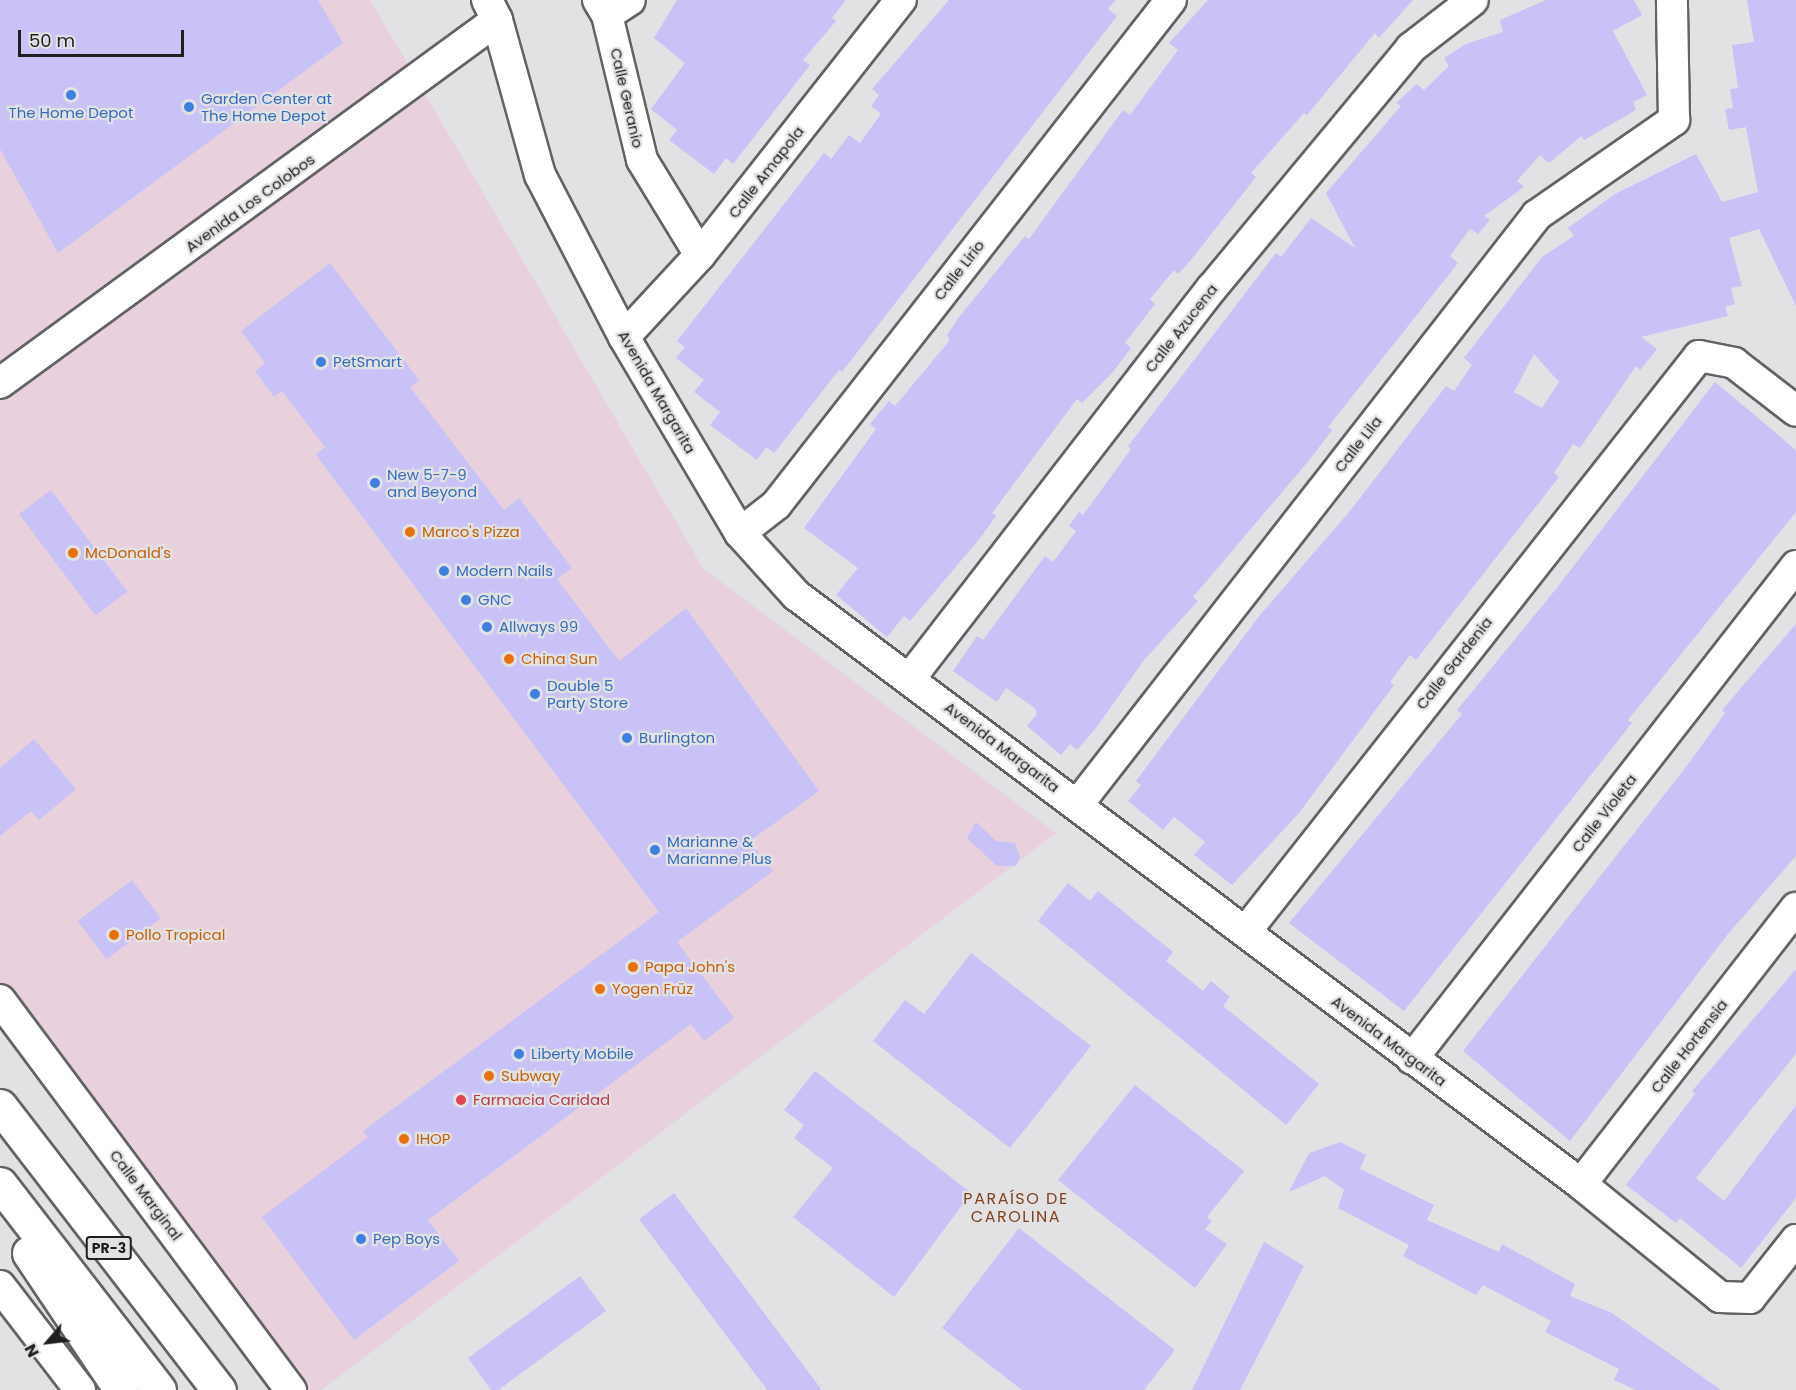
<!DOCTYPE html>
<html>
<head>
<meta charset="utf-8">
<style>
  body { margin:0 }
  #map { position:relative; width:1796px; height:1390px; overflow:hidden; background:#e2e2e5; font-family:Poppins,sans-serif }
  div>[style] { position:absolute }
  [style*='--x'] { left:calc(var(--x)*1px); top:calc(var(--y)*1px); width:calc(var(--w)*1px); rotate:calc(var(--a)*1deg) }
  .commercial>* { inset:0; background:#e8d1dd }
  .building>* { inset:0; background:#c8c2f7; transform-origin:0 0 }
  .roads { filter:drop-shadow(2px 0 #636366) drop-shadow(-2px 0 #636366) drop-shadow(0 2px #636366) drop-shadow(0 -2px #636366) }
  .minor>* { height:30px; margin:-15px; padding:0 15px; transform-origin:15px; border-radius:15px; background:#fff }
  .major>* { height:33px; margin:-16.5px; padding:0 16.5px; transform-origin:16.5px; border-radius:16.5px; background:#fff }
  .dots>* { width:16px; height:16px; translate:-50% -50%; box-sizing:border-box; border:3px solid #e2e2e5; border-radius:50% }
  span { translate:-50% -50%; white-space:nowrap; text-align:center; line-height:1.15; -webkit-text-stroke:4.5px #e2e2e5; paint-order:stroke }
  .shield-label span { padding:2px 4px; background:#e2e2e5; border:2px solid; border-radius:4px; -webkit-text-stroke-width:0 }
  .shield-label { font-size:14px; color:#1f1f20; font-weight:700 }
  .shop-label { font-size:15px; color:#366cbe }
  .left { translate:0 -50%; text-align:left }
  .street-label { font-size:15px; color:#1f1f20 }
  .food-label { font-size:15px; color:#c56008 }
  .health-label { font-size:15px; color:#be3a42 }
  .neighbourhood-label { font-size:16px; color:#81421d; letter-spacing:1.5px }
  .north { position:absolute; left:18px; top:1312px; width:60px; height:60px; -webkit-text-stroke:4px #e2e2e5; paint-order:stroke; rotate:242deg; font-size:16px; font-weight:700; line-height:24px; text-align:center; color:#1f1f20 }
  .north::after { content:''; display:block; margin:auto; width:21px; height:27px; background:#1f1f20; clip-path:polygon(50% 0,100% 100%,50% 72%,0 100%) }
  .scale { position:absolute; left:18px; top:30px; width:166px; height:27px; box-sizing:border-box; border:3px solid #1f1f20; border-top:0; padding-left:8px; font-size:18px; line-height:21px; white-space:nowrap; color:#1f1f20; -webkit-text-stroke:4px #e2e2e5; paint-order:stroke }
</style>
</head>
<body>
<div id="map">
  <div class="commercial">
    <div style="clip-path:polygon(0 0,370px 0,703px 568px,1056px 833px,321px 1390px,278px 1390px,0 1018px)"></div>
  </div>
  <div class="building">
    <div style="clip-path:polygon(0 0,318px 0,343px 43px,58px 253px,0 149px)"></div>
    <div style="clip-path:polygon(677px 0,846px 0,832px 18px,836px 21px,803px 60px,810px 65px,733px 164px,726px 158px,714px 174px,669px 140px,677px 130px,651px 109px,685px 63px,654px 38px)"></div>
    <div style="clip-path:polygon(949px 0,1116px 0,1108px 9px,1117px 16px,842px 372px,839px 370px,774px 453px,766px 447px,757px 460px,710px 425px,720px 412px,694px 392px,704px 380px,676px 358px,685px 347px,677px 341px,824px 153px,831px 159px,849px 135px,860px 143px,881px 114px,871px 106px,879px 95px,872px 89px)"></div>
    <div style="clip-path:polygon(1208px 0,1413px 0,1379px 38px,1375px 33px,1307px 115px,1304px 113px,1251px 173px,1256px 177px,1190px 261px,1178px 274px,1174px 270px,1150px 299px,1155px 304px,1125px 343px,1131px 348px,1113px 372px,1082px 403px,1077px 399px,992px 513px,996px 516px,981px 537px,910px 621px,904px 616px,887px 637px,836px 595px,858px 568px,804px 528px,876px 429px,870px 424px,889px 401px,895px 406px,950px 340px,947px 335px,959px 317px,1025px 236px,1029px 239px,1123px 110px,1130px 115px,1178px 50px,1169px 43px)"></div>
    <div style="clip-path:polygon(1546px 0,1634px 0,1642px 15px,1613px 31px,1647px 95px,1633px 102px,1636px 110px,1584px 140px,1581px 136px,1549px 163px,1540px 155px,1517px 181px,1524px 187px,1484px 216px,1490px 220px,1478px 234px,1470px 229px,1450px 256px,1458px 263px,1328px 427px,1332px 430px,1311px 458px,1193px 597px,1198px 601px,1144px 660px,1096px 728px,1077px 750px,1070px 744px,1061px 755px,1027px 726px,1037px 714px,1035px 708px,1006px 688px,997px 702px,953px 671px,977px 636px,983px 640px,1045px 556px,1053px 562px,1076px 531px,1069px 526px,1079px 512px,1083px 515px,1131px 449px,1128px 446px,1276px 253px,1281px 257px,1311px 218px,1355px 248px,1326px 193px,1401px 106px,1396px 103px,1417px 84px,1424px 90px,1449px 66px,1444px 58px,1466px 44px,1503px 32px,1500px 20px)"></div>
    <div style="clip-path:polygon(evenodd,1747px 0,1796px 0,1796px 306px,1759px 229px,1729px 238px,1742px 286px,1731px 288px,1735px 304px,1725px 307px,1728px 316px,1641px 337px,1657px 349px,1640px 370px,1636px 366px,1580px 448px,1573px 444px,1554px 473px,1559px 477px,1416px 660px,1410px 655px,1390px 682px,1394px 685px,1299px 813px,1232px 885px,1194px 855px,1205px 842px,1174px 817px,1163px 830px,1128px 801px,1141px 785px,1136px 781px,1260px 615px,1350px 511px,1446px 386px,1454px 391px,1472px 365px,1464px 358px,1542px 257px,1574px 236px,1568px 228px,1615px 194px,1696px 154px,1722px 202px,1758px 192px,1746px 127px,1729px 130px,1725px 109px,1733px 108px,1730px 89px,1738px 88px,1732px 45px,1754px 42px,1747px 0,1534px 354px,1559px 382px,1542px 408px,1514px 392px,1534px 354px)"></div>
    <div style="clip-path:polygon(330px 263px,419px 380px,410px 387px,504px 510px,519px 498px,572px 568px,557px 579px,619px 661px,686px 608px,819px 791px,750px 841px,773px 871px,677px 942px,734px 1018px,704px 1041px,691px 1024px,428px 1220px,459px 1261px,354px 1340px,262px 1217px,368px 1137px,363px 1131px,659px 912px,316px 455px,325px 447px,282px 391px,274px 397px,255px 371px,265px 363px,241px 331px)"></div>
    <div style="clip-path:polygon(1715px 382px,1796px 450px,1796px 512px,1628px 720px,1632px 723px,1404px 1011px,1289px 923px,1462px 714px,1457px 710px,1556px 589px)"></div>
    <div style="left:51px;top:490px;width:127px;height:40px;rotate:53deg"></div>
    <div style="clip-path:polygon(1796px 624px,1796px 856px,1728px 934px,1570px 1141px,1463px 1051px,1686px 767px,1725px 713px,1722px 710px)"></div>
    <div style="clip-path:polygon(34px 739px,76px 789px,39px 820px,31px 811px,0 836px,0 768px)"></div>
    <div style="clip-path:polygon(976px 822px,996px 841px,1015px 843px,1020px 857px,1016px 866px,997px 866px,967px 838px)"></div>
    <div style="left:132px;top:880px;width:48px;height:68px;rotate:53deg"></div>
    <div style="clip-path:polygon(1068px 883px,1090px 901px,1098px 891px,1173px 952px,1166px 961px,1203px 991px,1211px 981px,1230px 997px,1223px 1006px,1319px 1084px,1286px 1125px,1038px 921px)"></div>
    <div style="clip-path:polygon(971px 953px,1091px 1046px,1010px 1148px,873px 1041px,905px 1000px,924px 1014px)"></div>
    <div style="clip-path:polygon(1796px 969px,1796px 1054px,1696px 1178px,1724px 1201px,1796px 1105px,1796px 1198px,1741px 1268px,1680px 1218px,1676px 1223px,1626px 1185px,1695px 1094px,1692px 1091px)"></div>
    <div style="clip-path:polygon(815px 1071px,971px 1193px,894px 1297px,793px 1217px,833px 1168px,794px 1138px,804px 1125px,784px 1110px)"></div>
    <div style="clip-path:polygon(1135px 1085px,1244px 1171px,1207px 1217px,1212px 1221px,1205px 1229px,1227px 1244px,1195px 1288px,1058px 1180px)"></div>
    <div style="clip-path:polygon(1340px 1142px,1366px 1155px,1360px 1169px,1434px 1205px,1427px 1220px,1499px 1252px,1502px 1244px,1575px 1284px,1570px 1296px,1612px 1313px,1721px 1390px,1636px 1390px,1614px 1380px,1619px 1369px,1545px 1332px,1551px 1321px,1483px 1285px,1476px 1295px,1403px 1256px,1409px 1245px,1338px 1208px,1344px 1190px,1325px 1176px,1289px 1192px,1309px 1153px)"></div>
    <div style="clip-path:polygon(674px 1193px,822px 1390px,767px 1390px,639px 1219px)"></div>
    <div style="clip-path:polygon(1019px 1228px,1175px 1350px,1144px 1390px,1022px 1390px,942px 1328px)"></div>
    <div style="clip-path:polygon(1264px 1242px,1304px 1266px,1240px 1390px,1192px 1390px)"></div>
    <div style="clip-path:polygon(580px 1276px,606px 1311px,498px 1390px,491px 1390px,468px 1358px)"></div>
  </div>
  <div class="roads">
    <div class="minor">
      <div style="--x:487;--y:0;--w:22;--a:63"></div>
      <div style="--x:497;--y:20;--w:161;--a:74.5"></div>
      <div style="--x:540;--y:175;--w:182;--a:62.6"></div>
      <div style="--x:624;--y:337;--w:228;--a:59.4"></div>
      <div style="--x:740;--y:533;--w:84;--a:47.9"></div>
      <div style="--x:796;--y:595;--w:981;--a:36.88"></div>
      <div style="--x:1581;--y:1184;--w:179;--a:39.1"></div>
      <div style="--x:1720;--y:1297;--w:30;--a:2"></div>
      <div style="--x:1750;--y:1298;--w:74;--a:-51.6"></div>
      <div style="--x:598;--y:0;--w:17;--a:59"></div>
      <div style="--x:607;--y:15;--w:149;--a:76.4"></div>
      <div style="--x:642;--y:160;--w:111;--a:58.6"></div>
      <div style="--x:607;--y:15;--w:27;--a:-33"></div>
      <div style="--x:624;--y:337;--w:112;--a:-47.2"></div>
      <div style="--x:700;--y:255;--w:325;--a:-51.8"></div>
      <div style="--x:0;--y:383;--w:615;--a:-36.14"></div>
      <div style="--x:740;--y:533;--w:46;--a:-37.9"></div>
      <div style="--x:776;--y:505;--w:641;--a:-51.97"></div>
      <div style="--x:911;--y:677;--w:492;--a:-52.3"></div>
      <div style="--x:1212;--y:288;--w:312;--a:-50.3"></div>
      <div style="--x:1411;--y:48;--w:78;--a:-37.7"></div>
      <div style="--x:1078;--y:804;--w:747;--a:-52.07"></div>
      <div style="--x:1537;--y:215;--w:167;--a:-34.7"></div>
      <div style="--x:1674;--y:120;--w:120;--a:-91"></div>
      <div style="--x:1246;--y:931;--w:732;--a:-51.77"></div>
      <div style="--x:1699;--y:356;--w:36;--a:11"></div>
      <div style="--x:1734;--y:363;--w:78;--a:37.7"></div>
      <div style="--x:0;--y:1000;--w:487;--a:53.3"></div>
      <div style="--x:1412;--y:1059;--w:625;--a:-52.08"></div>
      <div style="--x:1581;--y:1184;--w:350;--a:-52.1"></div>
      <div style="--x:0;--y:1286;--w:131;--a:52.4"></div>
    </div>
    <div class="major">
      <div style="--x:0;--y:1106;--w:359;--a:52.4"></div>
      <div style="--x:0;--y:1184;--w:260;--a:52.3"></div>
      <div style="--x:29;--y:1253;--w:165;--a:56.1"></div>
    </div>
  </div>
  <div class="dots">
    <div style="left:71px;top:95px;background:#3f7fe0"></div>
    <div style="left:189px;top:107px;background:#3f7fe0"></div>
    <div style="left:321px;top:362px;background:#3f7fe0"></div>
    <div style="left:375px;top:483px;background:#3f7fe0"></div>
    <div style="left:410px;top:532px;background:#e8710a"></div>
    <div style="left:73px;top:553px;background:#e8710a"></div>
    <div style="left:444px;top:571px;background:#3f7fe0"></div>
    <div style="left:466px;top:600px;background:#3f7fe0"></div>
    <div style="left:487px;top:627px;background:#3f7fe0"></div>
    <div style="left:509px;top:659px;background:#e8710a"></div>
    <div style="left:535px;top:694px;background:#3f7fe0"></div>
    <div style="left:627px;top:738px;background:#3f7fe0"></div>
    <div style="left:655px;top:850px;background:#3f7fe0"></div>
    <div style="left:114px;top:935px;background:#e8710a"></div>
    <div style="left:633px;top:967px;background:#e8710a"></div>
    <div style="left:600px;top:989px;background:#e8710a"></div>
    <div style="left:519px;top:1054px;background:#3f7fe0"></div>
    <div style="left:489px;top:1076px;background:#e8710a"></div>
    <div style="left:461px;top:1100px;background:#e0444e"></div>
    <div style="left:404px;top:1139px;background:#e8710a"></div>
    <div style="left:361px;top:1239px;background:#3f7fe0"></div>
  </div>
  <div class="shield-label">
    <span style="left:109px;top:1248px">PR-3</span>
  </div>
  <div class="shop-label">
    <span class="left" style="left:201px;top:107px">Garden Center at<br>The Home Depot</span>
    <span style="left:71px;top:113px">The Home Depot</span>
    <span class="left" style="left:333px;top:362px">PetSmart</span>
    <span class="left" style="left:387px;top:483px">New 5-7-9<br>and Beyond</span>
    <span class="left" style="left:456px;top:571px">Modern Nails</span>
    <span class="left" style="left:478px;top:600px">GNC</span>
    <span class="left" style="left:499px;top:627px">Allways 99</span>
    <span class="left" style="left:547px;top:694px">Double 5<br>Party Store</span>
    <span class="left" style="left:639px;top:738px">Burlington</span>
    <span class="left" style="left:667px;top:850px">Marianne &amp;<br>Marianne Plus</span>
    <span class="left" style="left:531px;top:1054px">Liberty Mobile</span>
    <span class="left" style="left:373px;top:1239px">Pep Boys</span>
  </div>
  <div class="street-label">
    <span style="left:627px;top:98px;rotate:77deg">Calle Geranio</span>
    <span style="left:766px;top:172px;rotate:-52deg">Calle Amapola</span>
    <span style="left:250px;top:203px;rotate:-36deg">Avenida Los Colobos</span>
    <span style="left:959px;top:270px;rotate:-52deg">Calle Lirio</span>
    <span style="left:1181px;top:328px;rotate:-52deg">Calle Azucena</span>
    <span style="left:657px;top:392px;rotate:60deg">Avenida Margarita</span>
    <span style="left:1358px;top:444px;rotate:-52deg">Calle Lila</span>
    <span style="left:1454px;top:663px;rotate:-52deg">Calle Gardenia</span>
    <span style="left:1002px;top:747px;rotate:37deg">Avenida Margarita</span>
    <span style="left:1604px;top:813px;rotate:-52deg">Calle Violeta</span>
    <span style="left:1389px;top:1041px;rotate:37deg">Avenida Margarita</span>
    <span style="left:1689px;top:1046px;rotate:-52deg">Calle Hortensia</span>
    <span style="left:146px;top:1195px;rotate:53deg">Calle Marginal</span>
  </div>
  <div class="food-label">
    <span class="left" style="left:422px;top:532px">Marco's Pizza</span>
    <span class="left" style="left:85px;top:553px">McDonald's</span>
    <span class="left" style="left:521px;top:659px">China Sun</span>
    <span class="left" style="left:126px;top:935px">Pollo Tropical</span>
    <span class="left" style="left:645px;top:967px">Papa John's</span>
    <span class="left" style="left:612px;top:989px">Yogen Früz</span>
    <span class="left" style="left:501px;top:1076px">Subway</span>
    <span class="left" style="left:416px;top:1139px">IHOP</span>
  </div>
  <div class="health-label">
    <span class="left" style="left:473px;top:1100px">Farmacia Caridad</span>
  </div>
  <div class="neighbourhood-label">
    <span style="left:1016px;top:1208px">PARAÍSO DE<br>CAROLINA</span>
  </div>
  <div class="north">N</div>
  <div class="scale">50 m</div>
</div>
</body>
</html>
